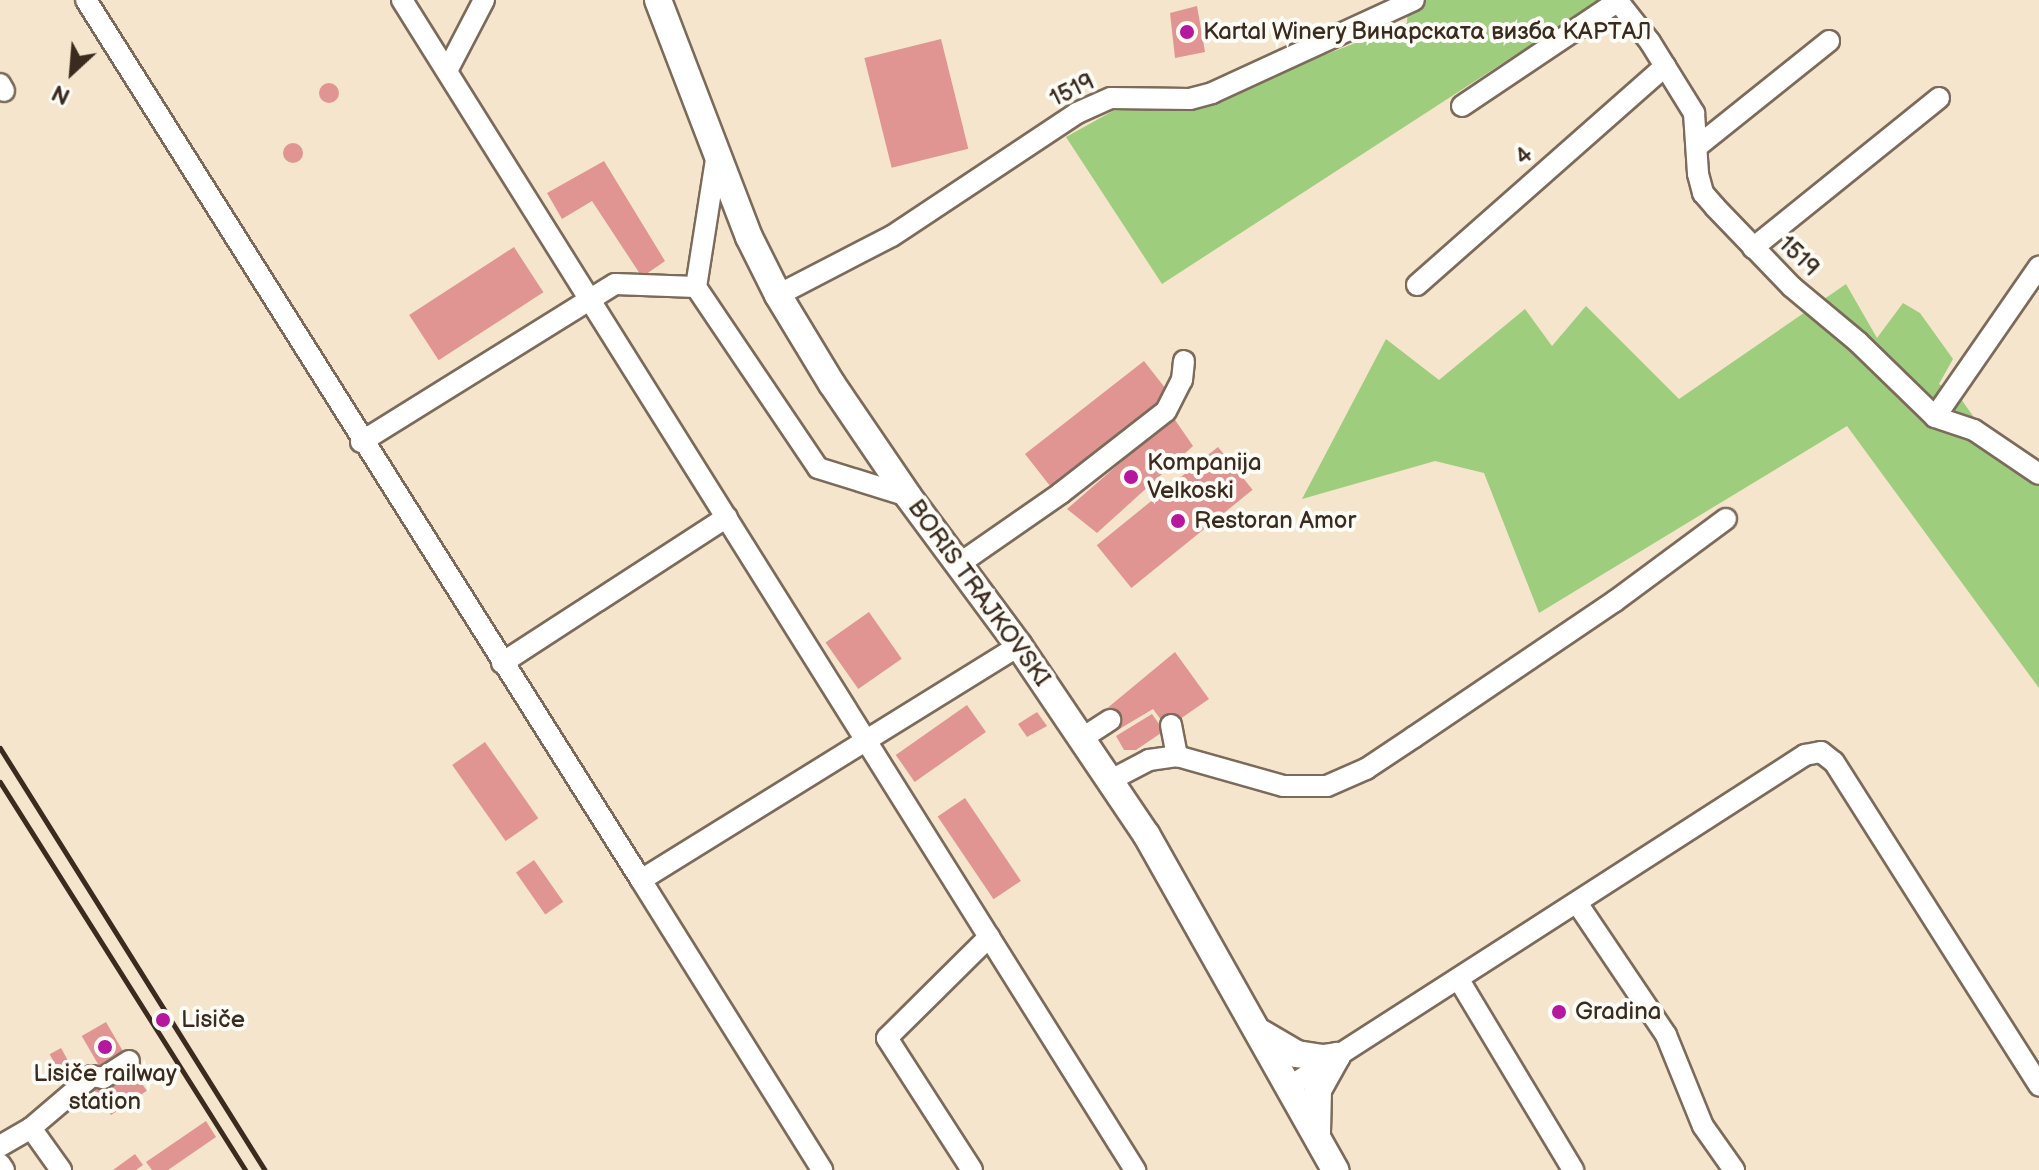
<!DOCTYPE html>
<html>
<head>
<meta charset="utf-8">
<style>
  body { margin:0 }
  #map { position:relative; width:2039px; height:1170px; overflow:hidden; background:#f4e5cc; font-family:"Balsamiq Sans",sans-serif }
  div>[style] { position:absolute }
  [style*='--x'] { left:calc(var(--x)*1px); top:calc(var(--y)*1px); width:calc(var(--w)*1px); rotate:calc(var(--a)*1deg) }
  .green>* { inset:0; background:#9ece7d }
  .building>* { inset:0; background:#e19593; transform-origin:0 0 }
  .round { border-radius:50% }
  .roads { filter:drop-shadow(2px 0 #7c6b5b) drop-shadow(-2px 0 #7c6b5b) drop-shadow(0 2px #7c6b5b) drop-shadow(0 -2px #7c6b5b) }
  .minor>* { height:20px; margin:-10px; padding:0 10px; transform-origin:10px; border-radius:10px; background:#fff }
  .major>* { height:26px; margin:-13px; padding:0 13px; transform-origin:13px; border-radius:13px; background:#fff }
  .rail>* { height:5px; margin:-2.5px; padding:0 2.5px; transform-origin:2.5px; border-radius:2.5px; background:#3b2a1e }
  .dots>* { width:22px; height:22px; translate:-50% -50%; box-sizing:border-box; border:4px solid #fdfcf7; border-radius:50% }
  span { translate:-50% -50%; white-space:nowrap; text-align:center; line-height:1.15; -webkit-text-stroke:8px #fdfcf7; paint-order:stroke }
  .poi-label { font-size:24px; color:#3b2a1e }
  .left { translate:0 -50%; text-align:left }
  .street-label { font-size:24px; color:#3b2a1e }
  .north { position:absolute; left:32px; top:32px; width:80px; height:80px; -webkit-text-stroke:6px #fdfcf7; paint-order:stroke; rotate:206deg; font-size:22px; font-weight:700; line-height:32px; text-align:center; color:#3b2a1e }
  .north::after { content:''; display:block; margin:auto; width:28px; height:36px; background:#3b2a1e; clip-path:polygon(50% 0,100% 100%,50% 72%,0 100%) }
</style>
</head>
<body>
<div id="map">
  <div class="green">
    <div style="clip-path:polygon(1408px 0,1600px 0,1162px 284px,1066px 137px,1120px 107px,1239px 88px,1407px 23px)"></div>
    <div style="clip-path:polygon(1846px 284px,1877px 338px,1903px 303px,1920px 313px,1953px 359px,1939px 384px,1961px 399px,1983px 430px,2039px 466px,2039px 688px,1847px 426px,1539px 613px,1484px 473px,1435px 461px,1302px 499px,1386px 339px,1439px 380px,1525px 309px,1552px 346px,1586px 306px,1679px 399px)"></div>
  </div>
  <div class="building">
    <div style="clip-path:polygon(1197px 6px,1205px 52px,1175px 58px,1170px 13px)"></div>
    <div style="left:941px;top:39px;width:113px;height:79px;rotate:76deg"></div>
    <div class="round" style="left:319px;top:83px;width:20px;height:20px"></div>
    <div class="round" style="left:283px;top:143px;width:20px;height:20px"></div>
    <div style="clip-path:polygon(604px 161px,665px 261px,642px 277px,592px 201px,562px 219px,547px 193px)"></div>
    <div style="left:514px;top:247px;width:54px;height:125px;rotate:57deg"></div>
    <div style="left:1144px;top:361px;width:41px;height:151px;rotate:52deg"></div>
    <div style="clip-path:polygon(1173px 417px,1193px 446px,1097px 533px,1067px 509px)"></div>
    <div style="left:1218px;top:447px;width:55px;height:156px;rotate:51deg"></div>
    <div style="left:869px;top:612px;width:57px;height:53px;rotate:55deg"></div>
    <div style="clip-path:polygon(1175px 652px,1209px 699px,1167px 728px,1153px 709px,1116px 731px,1105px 710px)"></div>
    <div style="left:967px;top:705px;width:33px;height:87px;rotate:55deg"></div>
    <div style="clip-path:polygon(1037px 712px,1047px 726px,1027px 737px,1018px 724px)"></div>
    <div style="clip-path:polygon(1152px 714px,1164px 731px,1136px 750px,1124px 750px,1116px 736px)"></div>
    <div style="left:485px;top:742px;width:93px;height:40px;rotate:55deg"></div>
    <div style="left:965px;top:798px;width:100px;height:33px;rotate:56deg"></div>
    <div style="left:534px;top:860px;width:51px;height:22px;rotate:55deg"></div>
    <div style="left:106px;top:1022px;width:42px;height:28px;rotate:60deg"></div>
    <div style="left:61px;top:1048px;width:23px;height:13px;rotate:61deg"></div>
    <div style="left:130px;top:1066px;width:30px;height:43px;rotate:56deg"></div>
    <div style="clip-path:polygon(206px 1121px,216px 1137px,168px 1170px,152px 1170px,146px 1162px)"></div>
    <div style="clip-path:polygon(135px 1154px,143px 1165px,136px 1170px,113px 1170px)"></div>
  </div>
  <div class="roads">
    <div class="minor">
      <div style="--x:86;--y:0;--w:1040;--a:57.76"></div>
      <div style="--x:641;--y:880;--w:445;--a:-31.8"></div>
      <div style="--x:402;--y:0;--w:1381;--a:57.93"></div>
      <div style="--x:1617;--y:0;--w:53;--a:51.8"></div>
      <div style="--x:1650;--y:42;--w:84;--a:58.2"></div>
      <div style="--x:1694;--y:113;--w:61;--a:86.2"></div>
      <div style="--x:1698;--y:174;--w:20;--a:75"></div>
      <div style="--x:1703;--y:193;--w:18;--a:49"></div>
      <div style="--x:1715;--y:207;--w:111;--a:46.1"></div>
      <div style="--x:1792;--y:287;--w:86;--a:39.8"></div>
      <div style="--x:1858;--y:342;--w:107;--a:44.2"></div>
      <div style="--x:1935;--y:417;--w:41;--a:18.4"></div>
      <div style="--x:1974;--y:430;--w:78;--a:34.1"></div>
      <div style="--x:447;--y:71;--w:80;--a:-62.5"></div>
      <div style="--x:0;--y:84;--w:8;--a:60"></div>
      <div style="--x:1462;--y:106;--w:188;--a:-33.9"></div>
      <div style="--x:1698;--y:146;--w:168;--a:-38.7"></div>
      <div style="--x:717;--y:153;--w:136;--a:98.9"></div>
      <div style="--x:696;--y:287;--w:218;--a:56"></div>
      <div style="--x:818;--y:468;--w:94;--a:17.3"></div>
      <div style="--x:1753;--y:248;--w:239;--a:-38.9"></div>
      <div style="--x:1417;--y:285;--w:331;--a:-41.4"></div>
      <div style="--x:778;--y:295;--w:128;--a:-27.4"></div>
      <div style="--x:892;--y:236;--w:222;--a:-33.6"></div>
      <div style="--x:1077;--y:113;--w:37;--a:-24"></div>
      <div style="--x:1111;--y:98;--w:79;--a:0.7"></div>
      <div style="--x:1190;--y:99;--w:23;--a:-15"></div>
      <div style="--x:1212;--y:93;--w:222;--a:-24.7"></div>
      <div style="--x:1935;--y:417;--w:183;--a:-55.3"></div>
      <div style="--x:361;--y:442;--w:299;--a:-31.9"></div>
      <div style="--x:615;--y:284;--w:81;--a:2.1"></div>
      <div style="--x:959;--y:564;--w:124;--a:-34.8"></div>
      <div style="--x:1061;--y:493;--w:133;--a:-38"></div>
      <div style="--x:1166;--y:411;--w:35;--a:-63"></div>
      <div style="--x:1182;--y:380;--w:19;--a:-84"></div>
      <div style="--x:502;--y:663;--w:268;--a:-33"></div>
      <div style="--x:1171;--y:725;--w:32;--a:79"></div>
      <div style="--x:1081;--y:739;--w:35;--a:-33"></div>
      <div style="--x:1109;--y:781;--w:45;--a:-27.7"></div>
      <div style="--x:1149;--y:760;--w:28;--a:-8"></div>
      <div style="--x:1177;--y:756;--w:110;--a:15.8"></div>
      <div style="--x:1283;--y:786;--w:44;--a:0"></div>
      <div style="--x:1327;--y:786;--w:43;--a:-23.6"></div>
      <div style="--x:1366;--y:769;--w:58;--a:-33.7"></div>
      <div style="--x:1414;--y:737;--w:243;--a:-34.1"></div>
      <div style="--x:1615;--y:601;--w:138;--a:-36.5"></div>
      <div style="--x:641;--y:880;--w:342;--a:58"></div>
      <div style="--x:1577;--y:903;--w:159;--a:56"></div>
      <div style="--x:1666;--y:1035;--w:98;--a:67.9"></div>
      <div style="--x:1703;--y:1126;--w:54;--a:54.8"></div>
      <div style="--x:1459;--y:980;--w:222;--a:59"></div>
      <div style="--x:1289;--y:1087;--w:614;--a:-32.76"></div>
      <div style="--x:1805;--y:755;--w:16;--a:-11"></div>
      <div style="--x:1821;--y:752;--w:16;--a:38"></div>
      <div style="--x:1834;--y:762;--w:383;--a:57.6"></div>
      <div style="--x:31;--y:1128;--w:52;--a:54.5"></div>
      <div style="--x:0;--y:1146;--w:36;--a:-30"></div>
      <div style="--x:31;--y:1128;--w:80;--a:-40.4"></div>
      <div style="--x:92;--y:1076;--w:11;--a:10"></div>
      <div style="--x:103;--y:1078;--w:31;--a:-33"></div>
      <div style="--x:0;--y:1164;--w:7;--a:56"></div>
      <div style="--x:972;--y:1170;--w:157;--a:-122.8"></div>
      <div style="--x:887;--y:1038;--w:144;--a:-44.7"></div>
    </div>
    <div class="major">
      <div style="--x:658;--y:0;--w:254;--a:69"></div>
      <div style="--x:749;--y:237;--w:65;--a:63.4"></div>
      <div style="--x:778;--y:295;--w:104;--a:58.8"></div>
      <div style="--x:832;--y:384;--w:135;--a:55.8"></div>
      <div style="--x:908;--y:496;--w:187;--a:53.5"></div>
      <div style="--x:1019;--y:646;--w:227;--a:56"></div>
      <div style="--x:1146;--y:834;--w:386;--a:60.6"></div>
      <div style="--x:1261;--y:1033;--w:42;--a:30.3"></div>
      <div style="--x:1297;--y:1054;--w:26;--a:9"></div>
      <div style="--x:1323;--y:1058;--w:14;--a:-8"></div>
      <div style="--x:1317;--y:1133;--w:43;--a:-88.7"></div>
      <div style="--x:1318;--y:1090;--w:39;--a:-61"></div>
    </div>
  </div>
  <div class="rail">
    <div style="--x:0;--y:748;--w:498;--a:57.9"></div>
    <div style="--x:0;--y:782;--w:459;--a:57.7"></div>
  </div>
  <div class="dots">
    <div style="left:1187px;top:32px;background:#b5179e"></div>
    <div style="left:1131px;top:477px;background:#b5179e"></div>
    <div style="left:1178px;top:521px;background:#b5179e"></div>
    <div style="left:1559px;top:1012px;background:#b5179e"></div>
    <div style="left:163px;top:1020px;background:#b5179e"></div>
    <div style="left:105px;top:1047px;background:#b5179e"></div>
  </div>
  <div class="poi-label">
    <span class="left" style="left:1203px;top:32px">Kartal Winery Винарската визба КАРТАЛ</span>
    <span class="left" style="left:1147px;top:477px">Kompanija<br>Velkoski</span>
    <span class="left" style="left:1194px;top:521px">Restoran Amor</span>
    <span class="left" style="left:1575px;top:1012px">Gradina</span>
    <span class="left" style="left:181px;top:1020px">Lisiče</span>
    <span style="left:105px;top:1088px">Lisiče railway<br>station</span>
  </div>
  <div class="street-label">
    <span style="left:1072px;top:90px;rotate:-26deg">1519</span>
    <span style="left:1524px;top:156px;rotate:-41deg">4</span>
    <span style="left:1799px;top:256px;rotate:44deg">1519</span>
    <span style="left:979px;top:593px;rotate:54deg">BORIS TRAJKOVSKI</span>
  </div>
  <div class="north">N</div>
</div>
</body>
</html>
